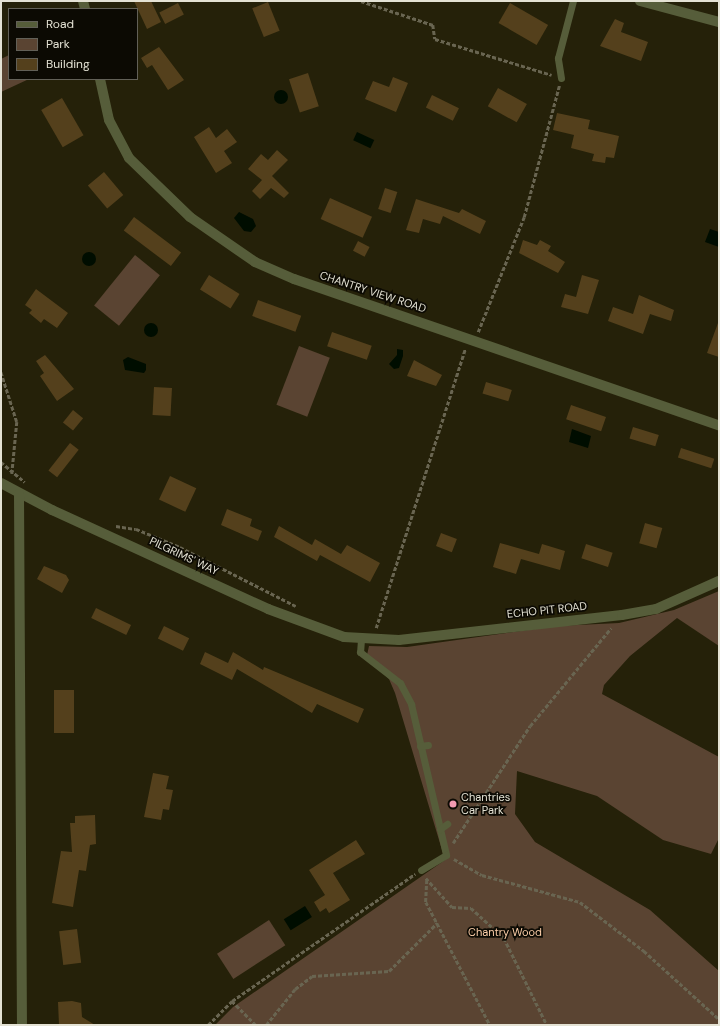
<!DOCTYPE html>
<html>
<head>
<meta charset="utf-8">
<style>
  body { margin:0 }
  #map { position:relative; width:720px; height:1026px; overflow:hidden; background:#252109; font-family:"DM Sans",sans-serif }
  div>[style] { position:absolute }
  [style*='--x'] { left:calc(var(--x)*1px); top:calc(var(--y)*1px); width:calc(var(--w)*1px); rotate:calc(var(--a)*1deg) }
  .green>* { inset:0; background:#5a4432; transform-origin:0 0 }
  .water>* { inset:0; background:#000d00; transform-origin:0 0 }
  .round { border-radius:50% }
  .building>* { inset:0; background:#54401c; transform-origin:0 0 }
  .path>* { height:2.5px; margin-top:-1.25px; transform-origin:0; background:repeating-linear-gradient(90deg,#696551 0 4px,transparent 0 6px) }
  .service>* { height:7px; margin:-3.5px; padding:0 3.5px; transform-origin:3.5px; border-radius:3.5px; background:#565d3a }
  .minor>* { height:10px; margin:-5px; padding:0 5px; transform-origin:5px; border-radius:5px; background:#565d3a }
  .dots>* { width:11px; height:11px; translate:-50% -50%; box-sizing:border-box; border:2px solid #0c0a03; border-radius:50% }
  span { translate:-50% -50%; white-space:nowrap; text-align:center; line-height:1.15; -webkit-text-stroke:3.5px #0c0a03; paint-order:stroke }
  .street-label { font-size:11px; color:#e4e2d4 }
  .poi-label { font-size:11px; color:#e4e2d4 }
  .left { translate:0 -50%; text-align:left }
  .park-label { font-size:11px; color:#fccea9 }
  .frame { position:absolute; inset:0; border:2px solid #e4e2d4; pointer-events:none }
  .legend { position:absolute; left:8px; top:8px; width:130px; height:72px; box-sizing:border-box; background:#0c0a03; border:1px solid #626057; margin:0; padding:5px 7px; list-style:none; font-size:12px; color:#e4e2d4 }
  .legend li { display:flex; align-items:center; gap:8px; height:20px }
  .legend b { width:20px; border:1px solid #626057 }
</style>
</head>
<body>
<div id="map">
  <div class="green">
    <div style="clip-path:polygon(9px 55px,9px 79px,29px 79px,1px 92px,1px 59px)"></div>
    <div style="left:135px;top:255px;width:32px;height:65px;rotate:39deg"></div>
    <div style="left:299px;top:346px;width:33px;height:63px;rotate:21deg"></div>
    <div style="clip-path:polygon(719px 591px,719px 646px,677px 618px,630px 656px,604px 685px,602px 694px,719px 757px,719px 838px,711px 854px,663px 840px,597px 796px,517px 771px,515px 814px,535px 842px,650px 910px,719px 971px,719px 1025px,215px 1025px,233px 1007px,445px 860px,395px 693px,389px 679px,367px 655px,369px 646px,407px 647px,557px 626px,619px 623px,674px 610px)"></div>
    <div style="left:269px;top:920px;width:30px;height:62px;rotate:57deg"></div>
  </div>
  <div class="water">
    <div class="round" style="left:274px;top:90px;width:14px;height:14px"></div>
    <div style="left:357px;top:132px;width:19px;height:9px;rotate:25deg"></div>
    <div style="clip-path:polygon(239px 212px,253px 219px,256px 226px,251px 232px,244px 231px,234px 218px)"></div>
    <div style="clip-path:polygon(710px 229px,719px 232px,719px 247px,705px 242px)"></div>
    <div class="round" style="left:82px;top:252px;width:14px;height:14px"></div>
    <div class="round" style="left:144px;top:323px;width:14px;height:14px"></div>
    <div style="clip-path:polygon(397px 349px,403px 350px,403px 356px,399px 368px,394px 369px,389px 364px,397px 355px)"></div>
    <div style="clip-path:polygon(128px 357px,146px 364px,146px 370px,144px 373px,125px 370px,123px 360px)"></div>
    <div style="clip-path:polygon(572px 429px,591px 436px,588px 448px,569px 442px)"></div>
    <div style="left:305px;top:906px;width:13px;height:25px;rotate:58deg"></div>
  </div>
  <div class="building">
    <div style="clip-path:polygon(134px 1px,151px 1px,161px 22px,147px 29px)"></div>
    <div style="left:268px;top:2px;width:31px;height:17px;rotate:68deg"></div>
    <div style="left:178px;top:3px;width:13px;height:21px;rotate:63deg"></div>
    <div style="left:510px;top:3px;width:44px;height:23px;rotate:30deg"></div>
    <div style="clip-path:polygon(615px 19px,624px 23px,621px 32px,648px 42px,641px 61px,600px 46px)"></div>
    <div style="clip-path:polygon(159px 47px,184px 80px,168px 90px,152px 65px,147px 68px,141px 58px)"></div>
    <div style="left:308px;top:73px;width:35px;height:20px;rotate:72deg"></div>
    <div style="clip-path:polygon(393px 77px,408px 83px,396px 112px,365px 99px,373px 81px,389px 87px)"></div>
    <div style="left:498px;top:88px;width:33px;height:21px;rotate:29deg"></div>
    <div style="left:432px;top:95px;width:30px;height:14px;rotate:26deg"></div>
    <div style="left:62px;top:98px;width:43px;height:24px;rotate:60deg"></div>
    <div style="clip-path:polygon(557px 113px,590px 120px,588px 129px,619px 136px,614px 158px,606px 157px,605px 163px,592px 161px,594px 154px,571px 148px,574px 135px,553px 130px)"></div>
    <div style="clip-path:polygon(209px 127px,216px 138px,227px 129px,237px 142px,224px 151px,232px 163px,216px 173px,194px 137px)"></div>
    <div style="clip-path:polygon(277px 150px,288px 160px,272px 176px,289px 193px,284px 198px,271px 188px,260px 199px,252px 191px,262px 180px,248px 169px,261px 154px,268px 160px)"></div>
    <div style="left:104px;top:172px;width:30px;height:21px;rotate:50deg"></div>
    <div style="left:385px;top:188px;width:13px;height:22px;rotate:18deg"></div>
    <div style="left:330px;top:198px;width:46px;height:23px;rotate:24deg"></div>
    <div style="clip-path:polygon(416px 199px,459px 213px,462px 209px,486px 221px,480px 234px,443px 216px,440px 224px,423px 219px,419px 233px,406px 230px)"></div>
    <div style="left:134px;top:217px;width:59px;height:17px;rotate:37deg"></div>
    <div style="clip-path:polygon(523px 240px,537px 245px,540px 240px,551px 246px,548px 251px,565px 262px,558px 273px,519px 253px)"></div>
    <div style="left:358px;top:241px;width:13px;height:11px;rotate:27deg"></div>
    <div style="left:209px;top:275px;width:36px;height:17px;rotate:32deg"></div>
    <div style="clip-path:polygon(582px 275px,599px 280px,588px 314px,561px 307px,565px 294px,576px 297px)"></div>
    <div style="clip-path:polygon(36px 289px,68px 313px,57px 328px,44px 319px,41px 323px,29px 313px,32px 310px,25px 305px)"></div>
    <div style="clip-path:polygon(639px 295px,674px 310px,671px 321px,650px 314px,643px 334px,608px 321px,613px 307px,633px 314px)"></div>
    <div style="left:258px;top:300px;width:46px;height:17px;rotate:20deg"></div>
    <div style="clip-path:polygon(718px 323px,719px 324px,719px 357px,707px 353px)"></div>
    <div style="left:332px;top:332px;width:42px;height:15px;rotate:19deg"></div>
    <div style="clip-path:polygon(45px 355px,74px 389px,57px 401px,40px 376px,44px 373px,36px 361px)"></div>
    <div style="clip-path:polygon(414px 360px,442px 375px,436px 386px,407px 376px)"></div>
    <div style="left:486px;top:382px;width:27px;height:12px;rotate:17deg"></div>
    <div style="left:154px;top:387px;width:18px;height:28px;rotate:3deg"></div>
    <div style="left:571px;top:405px;width:37px;height:15px;rotate:19deg"></div>
    <div style="left:73px;top:410px;width:13px;height:16px;rotate:39deg"></div>
    <div style="left:633px;top:427px;width:27px;height:12px;rotate:17deg"></div>
    <div style="left:70px;top:443px;width:11px;height:35px;rotate:38deg"></div>
    <div style="left:681px;top:448px;width:35px;height:10px;rotate:18deg"></div>
    <div style="left:170px;top:476px;width:29px;height:26px;rotate:25deg"></div>
    <div style="clip-path:polygon(227px 509px,252px 519px,250px 526px,262px 531px,258px 541px,221px 525px)"></div>
    <div style="left:645px;top:523px;width:18px;height:21px;rotate:16deg"></div>
    <div style="clip-path:polygon(279px 526px,312px 545px,315px 539px,341px 554px,347px 545px,380px 563px,370px 582px,320px 555px,317px 561px,274px 537px)"></div>
    <div style="left:441px;top:533px;width:17px;height:14px;rotate:21deg"></div>
    <div style="clip-path:polygon(500px 543px,539px 554px,542px 544px,565px 551px,560px 570px,521px 559px,516px 574px,493px 567px)"></div>
    <div style="left:586px;top:544px;width:28px;height:15px;rotate:18deg"></div>
    <div style="clip-path:polygon(44px 566px,66px 575px,69px 580px,62px 593px,37px 579px)"></div>
    <div style="left:96px;top:608px;width:39px;height:11px;rotate:26deg"></div>
    <div style="left:164px;top:626px;width:28px;height:14px;rotate:26deg"></div>
    <div style="clip-path:polygon(205px 652px,228px 663px,233px 652px,263px 670px,264px 667px,364px 709px,358px 723px,317px 704px,312px 713px,237px 669px,232px 680px,200px 664px)"></div>
    <div style="left:54px;top:690px;width:20px;height:43px"></div>
    <div style="clip-path:polygon(153px 773px,169px 776px,166px 789px,173px 790px,169px 810px,163px 809px,161px 820px,144px 817px)"></div>
    <div style="clip-path:polygon(95px 815px,96px 844px,90px 845px,86px 871px,79px 870px,73px 907px,52px 903px,61px 851px,72px 852px,70px 823px,75px 823px,75px 816px)"></div>
    <div style="clip-path:polygon(356px 840px,365px 854px,333px 873px,350px 900px,329px 913px,326px 908px,320px 912px,314px 902px,325px 895px,309px 870px)"></div>
    <div style="left:77px;top:929px;width:34px;height:18px;rotate:83deg"></div>
    <div style="clip-path:polygon(72px 1001px,81px 1003px,82px 1017px,95px 1025px,59px 1025px,58px 1002px)"></div>
  </div>
  <div class="path">
    <div style="--x:361;--y:1;--w:76;--a:18.4"></div>
    <div style="--x:433;--y:25;--w:14;--a:82"></div>
    <div style="--x:435;--y:39;--w:122;--a:17.1"></div>
    <div style="--x:478;--y:332;--w:124;--a:-68.2"></div>
    <div style="--x:524;--y:217;--w:136;--a:-75"></div>
    <div style="--x:1;--y:372;--w:52;--a:72.3"></div>
    <div style="--x:17;--y:422;--w:52;--a:95.5"></div>
    <div style="--x:1;--y:462;--w:31;--a:40"></div>
    <div style="--x:116;--y:526;--w:20;--a:9"></div>
    <div style="--x:136;--y:529;--w:48;--a:22.2"></div>
    <div style="--x:180;--y:547;--w:130;--a:27"></div>
    <div style="--x:376;--y:628;--w:293;--a:-72.3"></div>
    <div style="--x:453;--y:843;--w:140;--a:-56.7"></div>
    <div style="--x:530;--y:726;--w:127;--a:-50.4"></div>
    <div style="--x:454;--y:859;--w:32;--a:30"></div>
    <div style="--x:482;--y:875;--w:102;--a:15.4"></div>
    <div style="--x:580;--y:902;--w:81;--a:37.4"></div>
    <div style="--x:644;--y:951;--w:101;--a:42.2"></div>
    <div style="--x:426;--y:878;--w:39;--a:48"></div>
    <div style="--x:452;--y:907;--w:19;--a:3"></div>
    <div style="--x:471;--y:908;--w:45;--a:42.3"></div>
    <div style="--x:504;--y:938;--w:97;--a:63.7"></div>
    <div style="--x:427;--y:880;--w:22;--a:93"></div>
    <div style="--x:426;--y:902;--w:139;--a:62.5"></div>
    <div style="--x:232;--y:1001;--w:34;--a:45"></div>
    <div style="--x:208;--y:1025;--w:34;--a:-45"></div>
    <div style="--x:232;--y:1001;--w:223;--a:-34.8"></div>
    <div style="--x:266;--y:1025;--w:46;--a:-51.1"></div>
    <div style="--x:295;--y:989;--w:21;--a:-37"></div>
    <div style="--x:312;--y:976;--w:77;--a:-3.7"></div>
    <div style="--x:389;--y:971;--w:68;--a:-45"></div>
  </div>
  <div class="service">
    <div style="--x:561;--y:78;--w:20;--a:-99"></div>
    <div style="--x:558;--y:58;--w:59;--a:-75.3"></div>
    <div style="--x:361;--y:639;--w:13;--a:94"></div>
    <div style="--x:360;--y:652;--w:51;--a:37.8"></div>
    <div style="--x:400;--y:683;--w:24;--a:62"></div>
    <div style="--x:411;--y:704;--w:155;--a:76.9"></div>
    <div style="--x:446;--y:855;--w:29;--a:149"></div>
    <div style="--x:420;--y:746;--w:8;--a:-7"></div>
    <div style="--x:440;--y:829;--w:9;--a:-36"></div>
  </div>
  <div class="minor">
    <div style="--x:83;--y:1;--w:8;--a:76"></div>
    <div style="--x:640;--y:1;--w:82;--a:14.9"></div>
    <div style="--x:100;--y:79;--w:42;--a:77.6"></div>
    <div style="--x:109;--y:120;--w:43;--a:62.2"></div>
    <div style="--x:129;--y:158;--w:85;--a:44"></div>
    <div style="--x:190;--y:217;--w:79;--a:34.7"></div>
    <div style="--x:255;--y:262;--w:43;--a:23.6"></div>
    <div style="--x:294;--y:279;--w:449;--a:19"></div>
    <div style="--x:1;--y:483;--w:58;--a:27.9"></div>
    <div style="--x:52;--y:510;--w:238;--a:24.6"></div>
    <div style="--x:268;--y:609;--w:81;--a:20.2"></div>
    <div style="--x:344;--y:637;--w:55;--a:3.1"></div>
    <div style="--x:399;--y:640;--w:224;--a:-6.4"></div>
    <div style="--x:622;--y:615;--w:35;--a:-10"></div>
    <div style="--x:656;--y:609;--w:69;--a:-24"></div>
    <div style="--x:19;--y:494;--w:531;--a:89.68"></div>
  </div>
  <div class="dots">
    <div style="left:453px;top:804px;background:#f29ab0"></div>
  </div>
  <div class="street-label">
    <span style="left:373px;top:292px;rotate:18deg">CHANTRY VIEW ROAD</span>
    <span style="left:184px;top:556px;rotate:25deg">PILGRIMS' WAY</span>
    <span style="left:547px;top:610px;rotate:-6deg">ECHO PIT ROAD</span>
  </div>
  <div class="poi-label">
    <span class="left" style="left:461px;top:804px">Chantries<br>Car Park</span>
  </div>
  <div class="park-label">
    <span style="left:505px;top:932px">Chantry Wood</span>
  </div>
  <div class="frame"></div>
  <ul class="legend">
  <li><b style="height:5px;background:#565d3a"></b>Road</li>
  <li><b style="height:11px;background:#5a4432"></b>Park</li>
  <li><b style="height:11px;background:#54401c"></b>Building</li>
  </ul>
</div>
</body>
</html>
